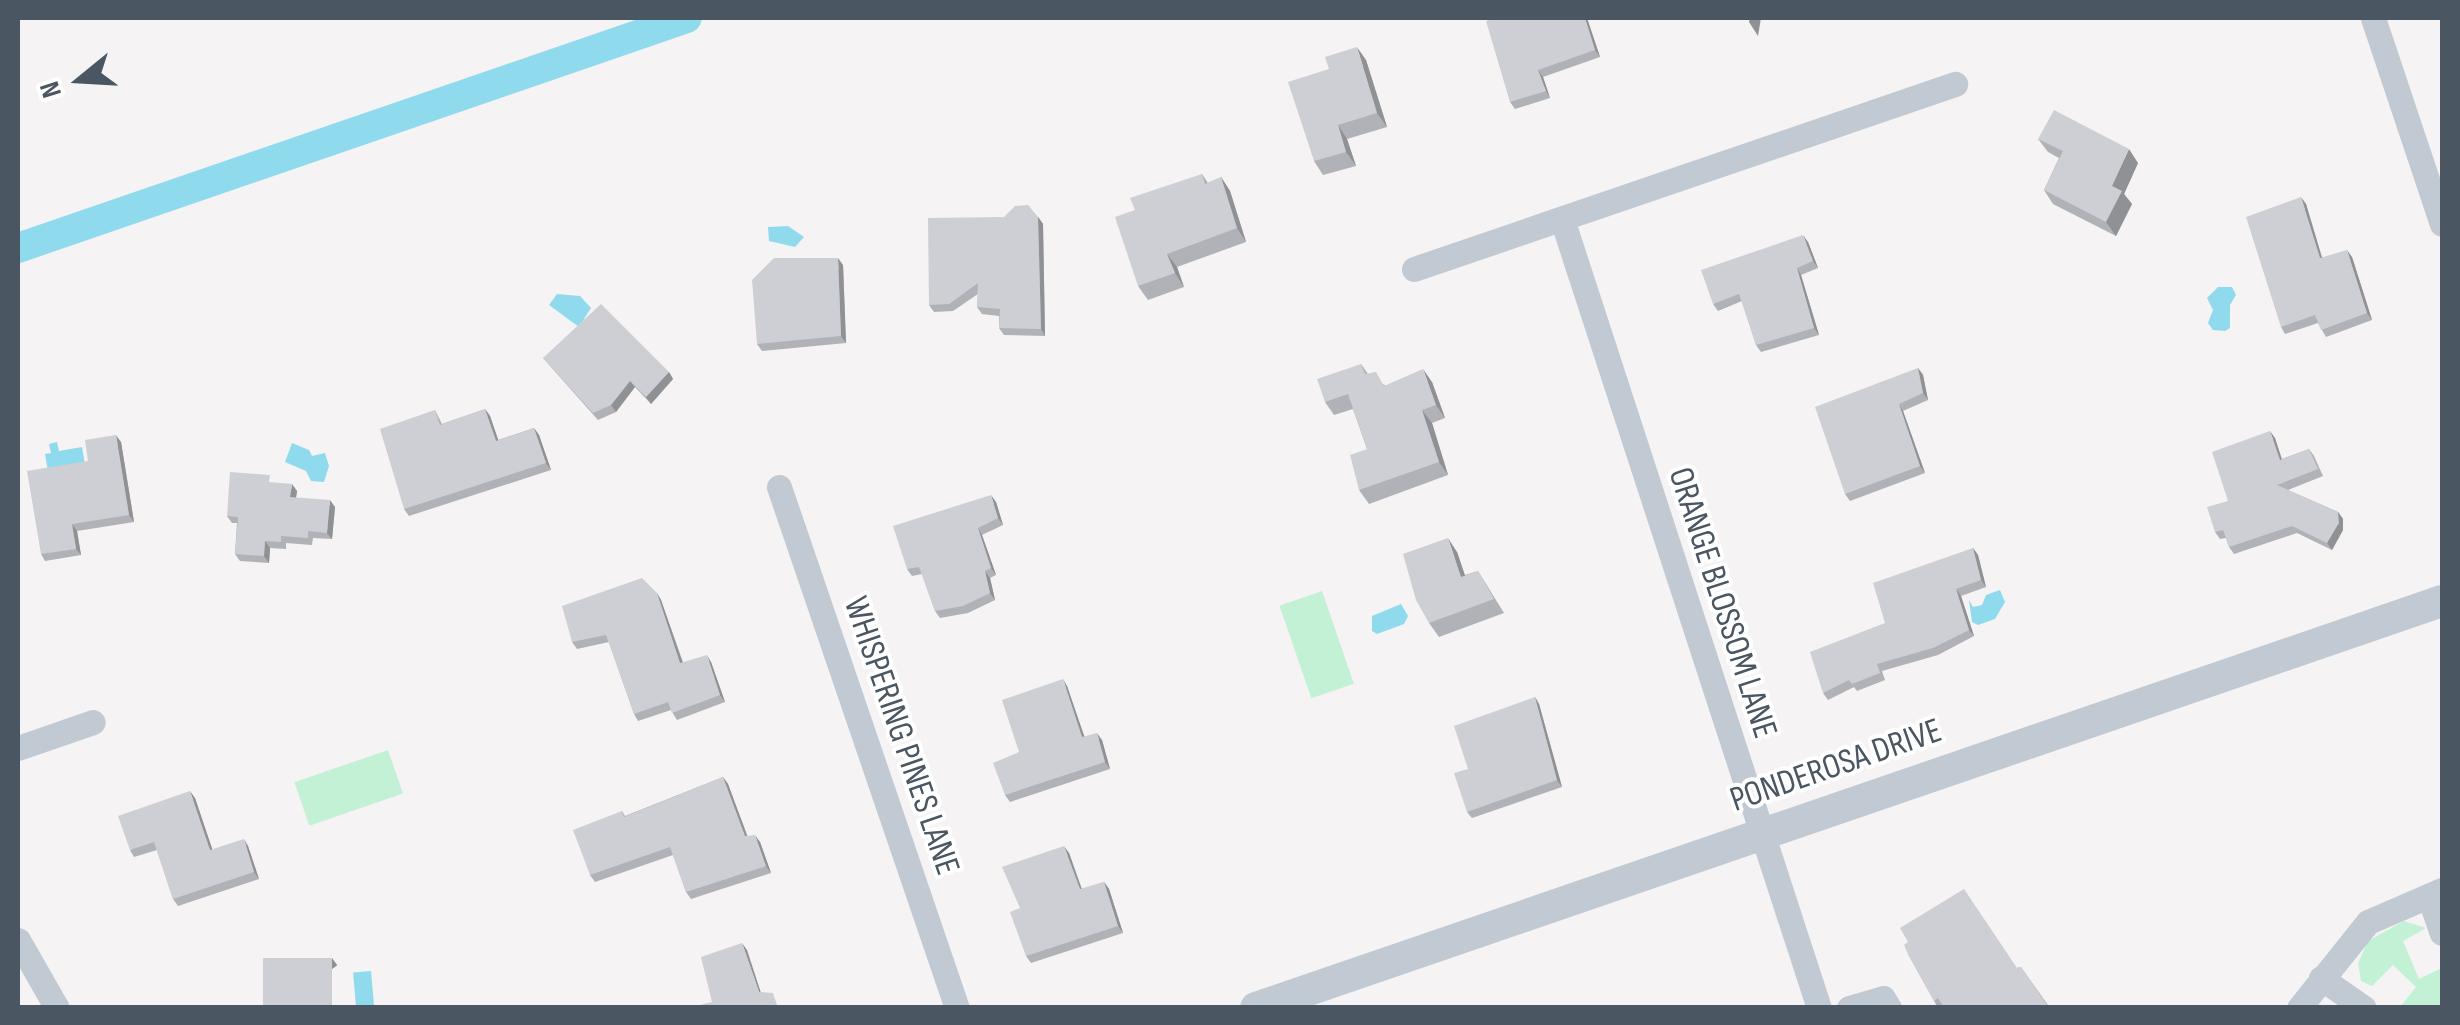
<!DOCTYPE html>
<html>
<head>
<meta charset="utf-8">
<style>
  body { margin:0 }
  #map { position:relative; width:2460px; height:1025px; overflow:hidden; background:#f5f3f3; font-family:"Sofia Sans Condensed",sans-serif }
  div>[style] { position:absolute }
  [style*='--x'] { left:calc(var(--x)*1px); top:calc(var(--y)*1px); width:calc(var(--w)*1px); rotate:calc(var(--a)*1deg) }
  .green>* { inset:0; background:#c3f1d5; transform-origin:0 0 }
  .water>* { inset:0; background:#90daee; transform-origin:0 0 }
  .canal>* { height:30px; margin:-15px; padding:0 15px; transform-origin:15px; border-radius:15px; background:#90daee }
  .minor>* { height:25px; margin:-12.5px; padding:0 12.5px; transform-origin:12.5px; border-radius:12.5px; background:#c1cad2 }
  .tertiary>* { height:32px; margin:-16px; padding:0 16px; transform-origin:16px; border-radius:16px; background:#c1cad2 }
  .wall>* { inset:0; background:#b0b2b7 }
  .shaded-wall>* { inset:0; background:#909195; transform-origin:0 0 }
  .building>* { inset:0; background:#cdcfd5; transform-origin:0 0 }
  span { translate:-50% -50%; white-space:nowrap; text-align:center; line-height:1.15; -webkit-text-stroke:8px #fff; paint-order:stroke }
  .street-label { font-size:35px; color:#4a5661 }
  .frame { position:absolute; inset:0; border:20px solid #4a5661; pointer-events:none }
  .north { position:absolute; left:30px; top:30px; width:100px; height:100px; -webkit-text-stroke:8px #fff; paint-order:stroke; rotate:252deg; font-size:28px; font-weight:700; line-height:40px; text-align:center; color:#4a5661 }
  .north::after { content:''; display:block; margin:auto; width:35px; height:45px; background:#4a5661; clip-path:polygon(50% 0,100% 100%,50% 72%,0 100%) }
</style>
</head>
<body>
<div id="map">
  <div class="green">
    <div style="left:1322px;top:591px;width:98px;height:45px;rotate:71deg"></div>
    <div style="left:388px;top:750px;width:46px;height:99px;rotate:71deg"></div>
    <div style="clip-path:polygon(2404px 921px,2426px 928px,2403px 941px,2419px 979px,2442px 968px,2442px 1007px,2400px 1007px,2416px 987px,2393px 965px,2372px 986px,2361px 981px,2358px 963px,2368px 941px)"></div>
  </div>
  <div class="water">
    <div style="clip-path:polygon(788px 226px,804px 237px,795px 247px,769px 241px,768px 227px)"></div>
    <div style="clip-path:polygon(2218px 287px,2232px 287px,2236px 295px,2230px 305px,2230px 328px,2225px 331px,2213px 330px,2208px 323px,2213px 310px,2207px 298px)"></div>
    <div style="clip-path:polygon(557px 294px,580px 296px,591px 308px,579px 327px,549px 305px)"></div>
    <div style="clip-path:polygon(57px 442px,59px 451px,82px 447px,85px 465px,48px 471px,45px 454px,51px 453px,49px 444px)"></div>
    <div style="clip-path:polygon(292px 443px,309px 450px,312px 456px,325px 453px,329px 466px,324px 482px,311px 481px,306px 471px,285px 462px)"></div>
    <div style="clip-path:polygon(2000px 590px,2005px 602px,1995px 619px,1978px 625px,1972px 622px,1969px 600px,1973px 607px,1982px 605px,1986px 595px)"></div>
    <div style="clip-path:polygon(1401px 604px,1408px 616px,1404px 624px,1377px 634px,1372px 631px,1372px 616px)"></div>
    <div style="left:371px;top:971px;width:36px;height:18px;rotate:85deg"></div>
  </div>
  <div class="canal">
    <div style="--x:18;--y:248;--w:707;--a:-18.97"></div>
  </div>
  <div class="minor">
    <div style="--x:2373;--y:18;--w:217;--a:71.5"></div>
    <div style="--x:1562;--y:219;--w:830;--a:71.96"></div>
    <div style="--x:1414;--y:269;--w:572;--a:-18.88"></div>
    <div style="--x:779;--y:487;--w:551;--a:71.14"></div>
    <div style="--x:18;--y:748;--w:79;--a:-19.1"></div>
    <div style="--x:2429;--y:896;--w:39;--a:71"></div>
    <div style="--x:18;--y:940;--w:78;--a:60.2"></div>
    <div style="--x:2321;--y:978;--w:52;--a:34.9"></div>
    <div style="--x:1849;--y:1008;--w:35;--a:-16"></div>
    <div style="--x:1883;--y:998;--w:12;--a:59"></div>
    <div style="--x:2299;--y:1008;--w:110;--a:-51.3"></div>
    <div style="--x:2368;--y:922;--w:81;--a:-23.4"></div>
  </div>
  <div class="tertiary">
    <div style="--x:1256;--y:1008;--w:1254;--a:-18.94"></div>
  </div>
  <div class="wall">
    <div style="clip-path:polygon(1496px 18px,1587px 18px,1600px 57px,1543px 77px,1550px 98px,1515px 109px,1510px 102px)"></div>
    <div style="clip-path:polygon(1366px 60px,1387px 127px,1347px 139px,1356px 166px,1323px 175px,1314px 161px)"></div>
    <div style="clip-path:polygon(2038px 139px,2138px 163px,2124px 194px,2132px 204px,2116px 236px,2053px 204px,2044px 190px,2059px 158px,2048px 152px)"></div>
    <div style="clip-path:polygon(1202px 174px,1208px 183px,1221px 177px,1230px 191px,1246px 242px,1177px 267px,1184px 287px,1148px 300px,1138px 286px,1135px 210px)"></div>
    <div style="clip-path:polygon(2306px 204px,2322px 257px,2352px 257px,2372px 320px,2326px 337px,2318px 323px,2285px 334px,2281px 327px)"></div>
    <div style="clip-path:polygon(1038px 217px,1043px 224px,1045px 336px,1004px 335px,999px 328px,999px 316px,982px 314px,977px 307px,978px 294px,953px 311px,934px 312px,929px 305px)"></div>
    <div style="clip-path:polygon(1808px 242px,1818px 268px,1801px 275px,1819px 335px,1761px 352px,1756px 345px,1742px 301px,1718px 311px,1713px 304px)"></div>
    <div style="clip-path:polygon(843px 265px,846px 343px,762px 351px,757px 344px)"></div>
    <div style="clip-path:polygon(543px 358px,669px 372px,673px 379px,651px 404px,635px 387px,616px 412px,598px 420px)"></div>
    <div style="clip-path:polygon(1361px 364px,1368px 374px,1386px 386px,1432px 382px,1445px 418px,1432px 423px,1448px 475px,1369px 504px,1359px 490px,1367px 449px,1353px 409px,1334px 415px,1325px 402px)"></div>
    <div style="clip-path:polygon(1918px 368px,1923px 375px,1928px 400px,1903px 411px,1925px 473px,1850px 501px,1845px 494px)"></div>
    <div style="clip-path:polygon(485px 409px,490px 416px,498px 440px,534px 428px,539px 435px,551px 470px,409px 516px,404px 509px,435px 410px,442px 424px)"></div>
    <div style="clip-path:polygon(2275px 438px,2282px 459px,2309px 449px,2314px 456px,2323px 476px,2288px 490px,2338px 512px,2343px 519px,2343px 530px,2332px 550px,2297px 533px,2234px 554px,2229px 547px,2226px 538px,2220px 539px,2215px 532px,2228px 501px)"></div>
    <div style="clip-path:polygon(121px 442px,134px 522px,77px 531px,81px 555px,45px 561px,41px 554px,88px 461px)"></div>
    <div style="clip-path:polygon(275px 483px,297px 491px,296px 498px,335px 507px,332px 539px,313px 538px,312px 545px,286px 543px,286px 549px,270px 548px,269px 563px,240px 561px,235px 554px,237px 523px,232px 523px,227px 516px)"></div>
    <div style="clip-path:polygon(996px 502px,1003px 525px,982px 535px,996px 575px,990px 578px,995px 600px,968px 613px,940px 618px,935px 611px,922px 574px,912px 576px,907px 569px)"></div>
    <div style="clip-path:polygon(1973px 548px,1978px 555px,1986px 587px,1961px 596px,1974px 636px,1938px 655px,1882px 671px,1885px 680px,1857px 691px,1854px 687px,1828px 700px,1823px 693px)"></div>
    <div style="clip-path:polygon(1457px 552px,1465px 575px,1478px 571px,1504px 613px,1439px 637px,1429px 623px)"></div>
    <div style="clip-path:polygon(657px 593px,661px 600px,683px 662px,711px 662px,725px 702px,677px 720px,671px 710px,638px 721px,634px 714px,609px 642px,577px 649px,572px 642px)"></div>
    <div style="clip-path:polygon(1067px 686px,1084px 737px,1102px 740px,1110px 769px,1010px 802px,1005px 795px,1019px 752px)"></div>
    <div style="clip-path:polygon(1535px 697px,1539px 704px,1562px 787px,1472px 818px,1467px 812px,1468px 769px)"></div>
    <div style="clip-path:polygon(723px 777px,728px 784px,747px 836px,760px 842px,771px 873px,691px 899px,686px 892px,673px 855px,595px 882px,590px 875px,622px 811px,625px 816px)"></div>
    <div style="clip-path:polygon(195px 798px,212px 850px,248px 846px,259px 879px,178px 906px,173px 899px,157px 850px,134px 857px,130px 850px)"></div>
    <div style="clip-path:polygon(1069px 853px,1082px 889px,1104px 882px,1109px 889px,1123px 933px,1031px 963px,1026px 956px,1020px 908px)"></div>
    <div style="clip-path:polygon(1908px 954px,2017px 968px,2021px 967px,2050px 1008px,1944px 1008px,1943px 1005px,1938px 1008px)"></div>
  </div>
  <div class="shaded-wall">
    <div style="clip-path:polygon(1585px 18px,1587px 18px,1600px 57px,1595px 50px)"></div>
    <div style="clip-path:polygon(1750px 18px,1761px 18px,1758px 36px,1749px 22px)"></div>
    <div style="clip-path:polygon(1357px 47px,1366px 60px,1387px 127px,1377px 113px)"></div>
    <div style="clip-path:polygon(1538px 70px,1543px 77px,1550px 98px,1546px 91px)"></div>
    <div style="clip-path:polygon(1338px 125px,1347px 139px,1356px 166px,1346px 152px)"></div>
    <div style="clip-path:polygon(2129px 149px,2138px 163px,2124px 194px,2132px 204px,2116px 236px,2106px 222px,2112px 186px)"></div>
    <div style="clip-path:polygon(1221px 177px,1230px 191px,1246px 242px,1237px 228px)"></div>
    <div style="clip-path:polygon(2301px 197px,2306px 204px,2324px 265px,2320px 258px)"></div>
    <div style="clip-path:polygon(1038px 217px,1043px 224px,1045px 336px,1041px 329px)"></div>
    <div style="clip-path:polygon(1803px 235px,1808px 242px,1818px 268px,1813px 261px)"></div>
    <div style="clip-path:polygon(2347px 250px,2352px 257px,2372px 320px,2367px 313px)"></div>
    <div style="clip-path:polygon(1167px 254px,1177px 267px,1184px 287px,1175px 273px)"></div>
    <div style="clip-path:polygon(838px 258px,843px 265px,846px 343px,841px 336px)"></div>
    <div style="clip-path:polygon(1797px 268px,1801px 275px,1819px 335px,1814px 328px)"></div>
    <div style="clip-path:polygon(1918px 368px,1923px 375px,1928px 400px,1923px 393px)"></div>
    <div style="clip-path:polygon(1423px 369px,1432px 382px,1445px 418px,1436px 405px)"></div>
    <div style="clip-path:polygon(669px 372px,673px 379px,651px 404px,646px 397px)"></div>
    <div style="clip-path:polygon(630px 381px,635px 387px,616px 412px,611px 405px)"></div>
    <div style="clip-path:polygon(1899px 404px,1903px 411px,1925px 473px,1920px 466px)"></div>
    <div style="clip-path:polygon(485px 409px,490px 416px,501px 448px,496px 441px)"></div>
    <div style="clip-path:polygon(1422px 410px,1432px 423px,1448px 475px,1439px 462px)"></div>
    <div style="clip-path:polygon(534px 428px,539px 435px,551px 470px,546px 463px)"></div>
    <div style="clip-path:polygon(2270px 431px,2275px 438px,2284px 467px,2280px 460px)"></div>
    <div style="clip-path:polygon(116px 435px,121px 442px,134px 522px,129px 515px)"></div>
    <div style="clip-path:polygon(292px 484px,297px 491px,295px 504px,290px 497px)"></div>
    <div style="clip-path:polygon(991px 495px,996px 502px,1003px 525px,998px 518px)"></div>
    <div style="clip-path:polygon(330px 500px,335px 507px,332px 539px,327px 533px)"></div>
    <div style="clip-path:polygon(2338px 512px,2343px 519px,2343px 530px,2332px 550px,2327px 543px)"></div>
    <div style="clip-path:polygon(72px 524px,77px 531px,81px 555px,76px 549px)"></div>
    <div style="clip-path:polygon(978px 528px,982px 535px,996px 575px,991px 568px)"></div>
    <div style="clip-path:polygon(1448px 538px,1457px 552px,1470px 591px,1461px 577px)"></div>
    <div style="clip-path:polygon(265px 541px,270px 548px,269px 563px,264px 556px)"></div>
    <div style="clip-path:polygon(1973px 548px,1978px 555px,1986px 587px,1981px 580px)"></div>
    <div style="clip-path:polygon(985px 571px,990px 578px,995px 600px,990px 593px)"></div>
    <div style="clip-path:polygon(1956px 589px,1961px 596px,1974px 636px,1969px 630px)"></div>
    <div style="clip-path:polygon(657px 593px,661px 600px,685px 670px,680px 663px)"></div>
    <div style="clip-path:polygon(707px 655px,711px 662px,725px 702px,720px 695px)"></div>
    <div style="clip-path:polygon(1063px 679px,1067px 686px,1087px 744px,1082px 737px)"></div>
    <div style="clip-path:polygon(1535px 697px,1539px 704px,1562px 787px,1557px 780px)"></div>
    <div style="clip-path:polygon(1097px 733px,1102px 740px,1110px 769px,1105px 762px)"></div>
    <div style="clip-path:polygon(723px 777px,728px 784px,750px 843px,745px 836px)"></div>
    <div style="clip-path:polygon(190px 791px,195px 798px,215px 857px,210px 850px)"></div>
    <div style="clip-path:polygon(755px 835px,760px 842px,771px 873px,766px 866px)"></div>
    <div style="clip-path:polygon(244px 839px,248px 846px,259px 879px,254px 872px)"></div>
    <div style="clip-path:polygon(1064px 846px,1069px 853px,1084px 896px,1080px 889px)"></div>
    <div style="clip-path:polygon(1104px 882px,1109px 889px,1123px 933px,1118px 926px)"></div>
    <div style="clip-path:polygon(742px 943px,747px 950px,763px 999px,759px 992px)"></div>
    <div style="left:332px;top:958px;width:9px;height:50px;rotate:54deg"></div>
  </div>
  <div class="building">
    <div style="clip-path:polygon(1496px 18px,1585px 18px,1595px 50px,1538px 70px,1546px 91px,1510px 102px,1486px 21px)"></div>
    <div style="clip-path:polygon(1357px 47px,1377px 113px,1338px 125px,1346px 152px,1314px 161px,1288px 82px,1329px 69px,1325px 57px)"></div>
    <div style="clip-path:polygon(2054px 110px,2129px 149px,2112px 186px,2122px 191px,2106px 222px,2044px 190px,2063px 151px,2038px 139px)"></div>
    <div style="clip-path:polygon(1202px 174px,1205px 184px,1221px 177px,1237px 228px,1167px 254px,1175px 273px,1138px 286px,1115px 217px,1135px 210px,1130px 198px)"></div>
    <div style="clip-path:polygon(2301px 197px,2320px 258px,2347px 250px,2367px 313px,2321px 330px,2315px 315px,2281px 327px,2246px 217px)"></div>
    <div style="clip-path:polygon(1028px 205px,1038px 217px,1041px 329px,999px 328px,1000px 309px,977px 307px,978px 283px,949px 304px,929px 305px,928px 218px,1004px 217px,1015px 206px)"></div>
    <div style="clip-path:polygon(1803px 235px,1813px 261px,1797px 268px,1814px 328px,1756px 345px,1739px 294px,1713px 304px,1701px 270px)"></div>
    <div style="clip-path:polygon(774px 258px,838px 258px,841px 336px,757px 344px,752px 280px)"></div>
    <div style="clip-path:polygon(601px 304px,669px 372px,646px 397px,630px 381px,611px 405px,593px 413px,543px 358px)"></div>
    <div style="clip-path:polygon(1361px 364px,1365px 374px,1376px 372px,1384px 386px,1423px 369px,1436px 405px,1422px 410px,1439px 462px,1359px 490px,1350px 455px,1367px 449px,1348px 394px,1325px 402px,1317px 379px)"></div>
    <div style="clip-path:polygon(1918px 368px,1923px 393px,1899px 404px,1920px 466px,1845px 494px,1815px 407px)"></div>
    <div style="clip-path:polygon(485px 409px,496px 441px,534px 428px,546px 463px,404px 509px,380px 429px,435px 410px,440px 425px)"></div>
    <div style="clip-path:polygon(2270px 431px,2280px 460px,2309px 449px,2318px 469px,2277px 485px,2338px 512px,2339px 523px,2327px 543px,2292px 526px,2229px 547px,2223px 530px,2215px 532px,2207px 507px,2228px 501px,2212px 452px)"></div>
    <div style="clip-path:polygon(116px 435px,129px 515px,72px 524px,76px 549px,41px 554px,27px 471px,88px 461px,85px 440px)"></div>
    <div style="clip-path:polygon(230px 472px,270px 475px,269px 482px,292px 484px,290px 497px,330px 500px,327px 533px,308px 531px,308px 538px,281px 536px,281px 542px,265px 541px,264px 556px,235px 554px,238px 517px,227px 516px)"></div>
    <div style="clip-path:polygon(991px 495px,998px 518px,978px 528px,991px 568px,985px 571px,990px 593px,963px 606px,935px 611px,919px 567px,907px 569px,893px 526px)"></div>
    <div style="clip-path:polygon(1448px 538px,1461px 577px,1478px 571px,1494px 599px,1429px 623px,1416px 600px,1403px 554px)"></div>
    <div style="clip-path:polygon(1973px 548px,1981px 580px,1956px 589px,1969px 630px,1933px 648px,1877px 664px,1880px 673px,1852px 684px,1849px 680px,1823px 693px,1810px 652px,1885px 623px,1873px 583px)"></div>
    <div style="clip-path:polygon(642px 578px,657px 593px,680px 663px,707px 655px,720px 695px,672px 713px,668px 702px,634px 714px,606px 635px,572px 642px,562px 606px)"></div>
    <div style="clip-path:polygon(1063px 679px,1082px 737px,1097px 733px,1105px 762px,1005px 795px,993px 763px,1019px 752px,1002px 700px)"></div>
    <div style="clip-path:polygon(1535px 697px,1557px 780px,1467px 812px,1454px 773px,1468px 769px,1454px 726px)"></div>
    <div style="clip-path:polygon(723px 777px,745px 836px,755px 835px,766px 866px,686px 892px,670px 847px,590px 875px,573px 830px,622px 811px,624px 817px)"></div>
    <div style="clip-path:polygon(190px 791px,210px 850px,244px 839px,254px 872px,173px 899px,154px 842px,130px 850px,118px 816px)"></div>
    <div style="clip-path:polygon(1064px 846px,1080px 889px,1104px 882px,1118px 926px,1026px 956px,1010px 912px,1020px 908px,1002px 867px)"></div>
    <div style="clip-path:polygon(1964px 889px,2017px 968px,2021px 967px,2049px 1008px,1944px 1008px,1938px 998px,1934px 1001px,1908px 954px,1904px 945px,1908px 942px,1900px 928px)"></div>
    <div style="clip-path:polygon(742px 943px,759px 992px,773px 993px,778px 1008px,688px 1008px,712px 1002px,701px 957px)"></div>
    <div style="left:332px;top:958px;width:50px;height:69px;rotate:90deg"></div>
  </div>
  <div class="street-label">
    <span style="left:1722px;top:603px;rotate:72deg">ORANGE BLOSSOM LANE</span>
    <span style="left:901px;top:736px;rotate:71deg">WHISPERING PINES LANE</span>
    <span style="left:1836px;top:766px;rotate:-19deg">PONDEROSA DRIVE</span>
  </div>
  <div class="frame"></div>
  <div class="north">N</div>
</div>
</body>
</html>
